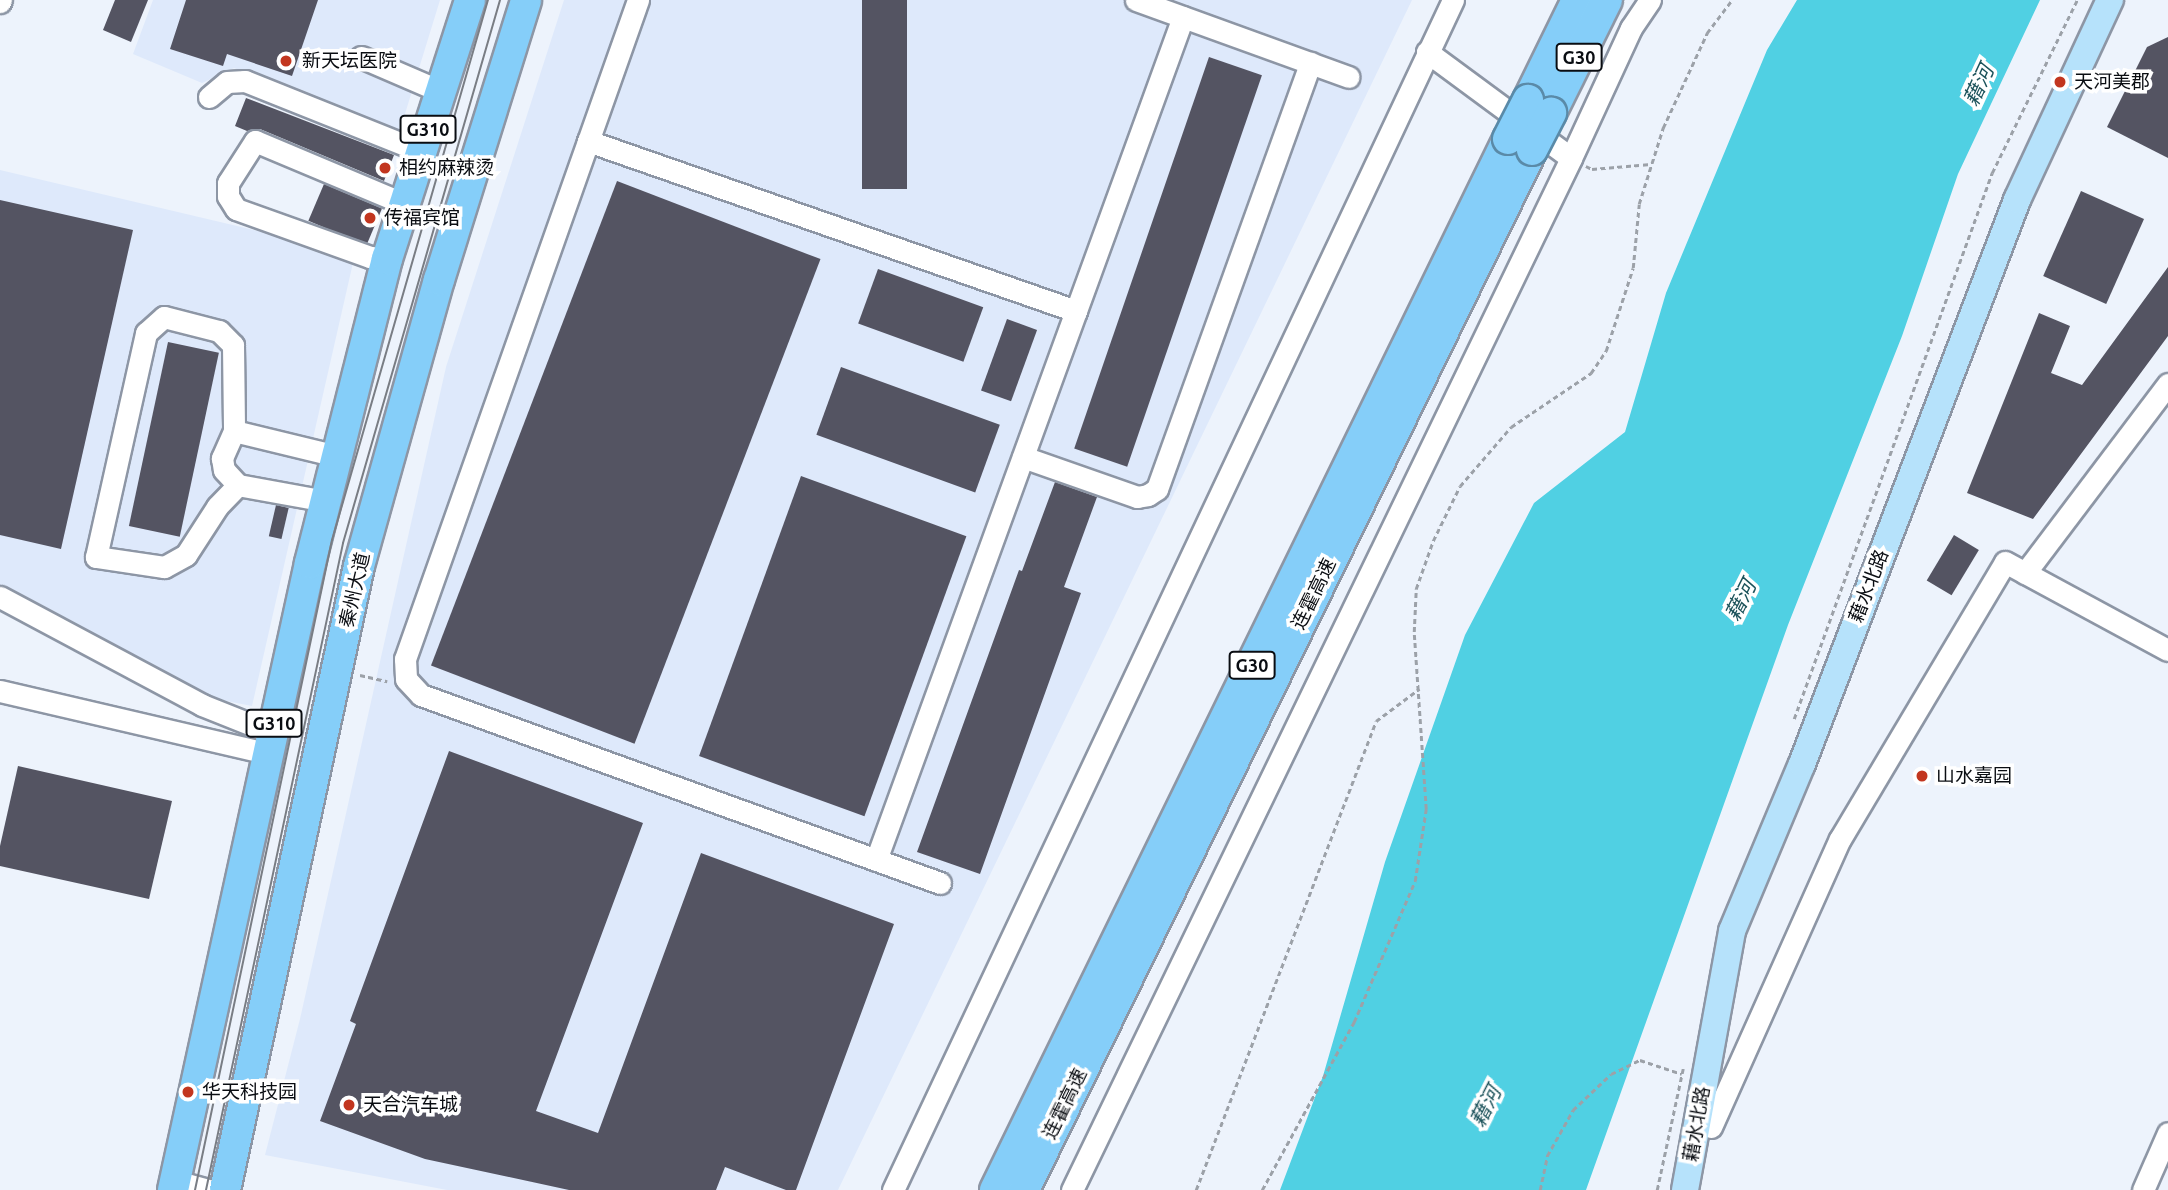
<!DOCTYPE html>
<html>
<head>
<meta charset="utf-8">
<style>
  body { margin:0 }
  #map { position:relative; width:2168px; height:1190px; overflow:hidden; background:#edf3fc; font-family:Ubuntu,"Noto Sans SC",sans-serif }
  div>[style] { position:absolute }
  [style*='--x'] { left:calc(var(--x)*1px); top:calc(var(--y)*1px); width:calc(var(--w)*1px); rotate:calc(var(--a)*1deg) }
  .built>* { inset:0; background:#dee9fb }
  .water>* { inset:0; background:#50d0e3 }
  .building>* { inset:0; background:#545462; transform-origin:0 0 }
  .path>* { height:2.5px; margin-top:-1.25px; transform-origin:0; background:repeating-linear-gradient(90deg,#9ca1a8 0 5px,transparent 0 8.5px) }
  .roads { filter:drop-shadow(2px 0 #8d96a5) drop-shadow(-2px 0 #8d96a5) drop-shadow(0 2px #8d96a5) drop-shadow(0 -2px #8d96a5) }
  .minor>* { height:21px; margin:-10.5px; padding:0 10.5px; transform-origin:10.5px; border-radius:10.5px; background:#fff }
  .major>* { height:26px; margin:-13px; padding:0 13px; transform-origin:13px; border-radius:13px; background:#b6e2fb }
  .highway>* { height:30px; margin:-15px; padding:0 15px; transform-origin:15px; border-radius:15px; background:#85cef9 }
  .tram>* { height:2px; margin:-1px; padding:0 1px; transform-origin:1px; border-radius:1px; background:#797d84 }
  .bridges { filter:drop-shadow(2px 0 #5a8aa8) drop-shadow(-2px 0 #5a8aa8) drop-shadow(0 2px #5a8aa8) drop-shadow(0 -2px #5a8aa8) }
  .highway-bridge>* { height:30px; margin:-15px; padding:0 15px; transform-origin:15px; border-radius:15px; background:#85cef9 }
  .dots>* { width:19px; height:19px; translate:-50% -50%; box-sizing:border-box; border:4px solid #fff; border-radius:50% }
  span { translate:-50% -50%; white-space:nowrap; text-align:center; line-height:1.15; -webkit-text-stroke:7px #fff; paint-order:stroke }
  .shield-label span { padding:2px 5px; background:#fff; border:2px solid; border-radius:5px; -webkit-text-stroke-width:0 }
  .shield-label { font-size:18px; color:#0a0d12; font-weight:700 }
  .poi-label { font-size:19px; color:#0a0d12 }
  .left { translate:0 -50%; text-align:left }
  .street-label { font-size:19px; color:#0a0d12 }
  .water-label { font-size:21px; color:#1d535b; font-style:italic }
</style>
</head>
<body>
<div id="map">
  <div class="built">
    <div style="clip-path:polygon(153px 0,440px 0,400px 130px,234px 68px,202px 83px,133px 54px)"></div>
    <div style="clip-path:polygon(564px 0,1412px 0,838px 1190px,447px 1190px,265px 1155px,300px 1019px,446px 367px)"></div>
    <div style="clip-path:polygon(0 170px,355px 254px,252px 706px,175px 691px,0 590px)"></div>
  </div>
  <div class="water">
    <div style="clip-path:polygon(1797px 0,2040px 0,1958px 174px,1902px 336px,1788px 625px,1586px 1190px,1280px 1190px,1323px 1076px,1385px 862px,1465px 635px,1534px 503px,1625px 432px,1666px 293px,1767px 50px)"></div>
  </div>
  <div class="building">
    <div style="clip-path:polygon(115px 0,148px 0,131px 42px,103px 30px)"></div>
    <div style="clip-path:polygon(186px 0,318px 0,292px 76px,227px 54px,223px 66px,170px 49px)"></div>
    <div style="left:862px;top:0;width:45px;height:189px"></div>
    <div style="clip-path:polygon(2168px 37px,2168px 158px,2107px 127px,2147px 47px)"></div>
    <div style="left:1209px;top:57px;width:56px;height:414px;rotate:19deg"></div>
    <div style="clip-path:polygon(246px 98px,394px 155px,384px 181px,260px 129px,247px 131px,235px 126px)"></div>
    <div style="left:617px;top:181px;width:218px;height:519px;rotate:21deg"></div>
    <div style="left:324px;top:184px;width:63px;height:40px;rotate:23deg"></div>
    <div style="left:2081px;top:191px;width:69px;height:93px;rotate:24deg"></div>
    <div style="clip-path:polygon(0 200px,133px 230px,61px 549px,0 535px)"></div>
    <div style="clip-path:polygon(2168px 267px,2168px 336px,2033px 519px,1967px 493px,2039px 313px,2070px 326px,2051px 373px,2082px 385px)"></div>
    <div style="left:878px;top:269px;width:112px;height:58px;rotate:20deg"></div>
    <div style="left:1007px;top:319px;width:32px;height:76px;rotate:20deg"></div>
    <div style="left:168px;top:342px;width:52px;height:188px;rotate:12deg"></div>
    <div style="left:841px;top:367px;width:169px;height:72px;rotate:20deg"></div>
    <div style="left:801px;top:476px;width:176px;height:298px;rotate:20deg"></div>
    <div style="clip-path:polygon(1055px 482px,1097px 497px,1064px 587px,1081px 593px,980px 874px,917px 852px,1019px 570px,1022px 571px)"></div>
    <div style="left:276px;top:505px;width:13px;height:32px;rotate:13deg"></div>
    <div style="left:1954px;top:535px;width:29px;height:53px;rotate:31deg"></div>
    <div style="clip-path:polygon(449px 751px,643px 823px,536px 1111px,598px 1133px,701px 853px,894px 924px,796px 1190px,786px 1190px,725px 1167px,716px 1190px,569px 1190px,425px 1159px,320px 1121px,356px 1024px,350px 1021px)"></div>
    <div style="clip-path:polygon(18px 766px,172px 801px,149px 899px,0 866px,0 846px)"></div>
  </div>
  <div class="path">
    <div style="--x:1586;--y:166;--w:7;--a:27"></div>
    <div style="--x:1592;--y:169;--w:59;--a:-4.8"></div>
    <div style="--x:360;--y:675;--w:28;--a:13"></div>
    <div style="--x:1794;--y:719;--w:581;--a:-70.07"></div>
    <div style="--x:1992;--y:173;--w:193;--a:-63.8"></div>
    <div style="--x:1196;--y:1190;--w:502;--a:-69"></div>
    <div style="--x:1376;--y:721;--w:54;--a:-36.7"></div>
    <div style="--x:1262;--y:1190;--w:192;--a:-61.3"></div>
    <div style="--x:1354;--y:1022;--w:154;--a:-66.6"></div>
    <div style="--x:1415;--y:881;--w:73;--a:-81.3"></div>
    <div style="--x:1426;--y:809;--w:177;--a:-93.9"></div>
    <div style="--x:1414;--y:632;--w:43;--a:-87.3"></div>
    <div style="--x:1416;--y:589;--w:51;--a:-70.5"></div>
    <div style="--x:1433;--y:541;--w:61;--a:-63.9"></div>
    <div style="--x:1460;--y:486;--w:78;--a:-49.2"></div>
    <div style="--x:1511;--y:427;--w:97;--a:-34"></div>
    <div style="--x:1591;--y:373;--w:27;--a:-56"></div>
    <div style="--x:1606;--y:351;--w:87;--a:-72"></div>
    <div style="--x:1633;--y:268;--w:64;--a:-84.6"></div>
    <div style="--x:1639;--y:204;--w:80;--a:-72.5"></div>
    <div style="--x:1663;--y:128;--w:105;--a:-65.1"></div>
    <div style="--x:1707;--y:33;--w:41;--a:-52.9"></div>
    <div style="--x:1540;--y:1190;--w:35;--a:-78"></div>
    <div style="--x:1547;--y:1156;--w:53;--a:-60.5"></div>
    <div style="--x:1573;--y:1110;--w:52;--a:-43.5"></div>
    <div style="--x:1611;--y:1074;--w:32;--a:-26"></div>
    <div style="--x:1640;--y:1060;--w:44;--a:18.4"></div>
    <div style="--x:1657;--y:1190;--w:124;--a:-77.9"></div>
  </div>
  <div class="roads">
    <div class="minor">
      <div style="--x:638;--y:0;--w:699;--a:109.47"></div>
      <div style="--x:405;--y:659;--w:20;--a:87"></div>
      <div style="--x:406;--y:679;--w:22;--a:47"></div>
      <div style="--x:421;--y:695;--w:552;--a:19.91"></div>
      <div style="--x:1136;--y:0;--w:226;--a:19.9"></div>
      <div style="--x:0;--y:2;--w:2;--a:-63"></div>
      <div style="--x:361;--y:57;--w:86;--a:23.3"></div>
      <div style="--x:209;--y:97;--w:23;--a:-40"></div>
      <div style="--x:227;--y:82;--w:18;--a:-3"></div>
      <div style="--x:245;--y:81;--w:172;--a:21.8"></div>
      <div style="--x:588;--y:141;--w:517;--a:19.21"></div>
      <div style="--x:1571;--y:158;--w:143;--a:-65.2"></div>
      <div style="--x:1631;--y:28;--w:34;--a:-56"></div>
      <div style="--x:387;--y:259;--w:17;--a:-173"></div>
      <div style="--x:370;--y:257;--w:142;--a:-160.3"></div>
      <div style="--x:236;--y:209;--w:15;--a:-122"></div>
      <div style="--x:228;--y:196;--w:13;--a:-90"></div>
      <div style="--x:228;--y:183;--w:50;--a:-57.3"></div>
      <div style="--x:255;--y:141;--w:163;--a:22.8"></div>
      <div style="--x:234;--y:431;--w:30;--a:114"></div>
      <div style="--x:222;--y:458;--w:12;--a:81"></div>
      <div style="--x:224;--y:470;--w:21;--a:47"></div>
      <div style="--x:1023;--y:457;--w:121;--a:19.3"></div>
      <div style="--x:1137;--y:497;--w:11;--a:-10"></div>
      <div style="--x:1148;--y:495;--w:11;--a:-34"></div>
      <div style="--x:1157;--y:489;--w:453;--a:-70.2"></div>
      <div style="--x:326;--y:501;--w:89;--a:-169.7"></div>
      <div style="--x:238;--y:485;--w:30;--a:134"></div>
      <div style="--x:217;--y:507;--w:57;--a:122.9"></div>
      <div style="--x:186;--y:555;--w:25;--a:151"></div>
      <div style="--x:164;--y:567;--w:69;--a:-171.6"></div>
      <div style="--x:96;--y:557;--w:230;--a:-77.4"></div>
      <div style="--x:146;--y:333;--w:24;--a:-42"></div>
      <div style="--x:164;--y:317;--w:57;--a:14.3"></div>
      <div style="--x:219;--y:331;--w:20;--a:45"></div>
      <div style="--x:233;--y:345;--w:86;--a:89.3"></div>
      <div style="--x:234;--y:431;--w:106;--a:13.6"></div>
      <div style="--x:2025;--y:573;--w:237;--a:-52.9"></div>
      <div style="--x:0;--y:597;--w:229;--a:28.1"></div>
      <div style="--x:202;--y:705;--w:75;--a:21.8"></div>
      <div style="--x:0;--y:691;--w:274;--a:13.1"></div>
      <div style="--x:876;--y:860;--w:897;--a:-69.99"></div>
      <div style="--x:1711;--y:1127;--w:316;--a:-65.9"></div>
      <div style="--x:1840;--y:839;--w:322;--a:-59.2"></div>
      <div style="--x:2005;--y:562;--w:185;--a:28.4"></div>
      <div style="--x:175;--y:1181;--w:35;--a:15"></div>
      <div style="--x:893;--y:1190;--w:1315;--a:-64.8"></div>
      <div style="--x:1072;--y:1190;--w:1146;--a:-64.19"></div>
      <div style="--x:1571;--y:158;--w:179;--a:-143.6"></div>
      <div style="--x:2143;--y:1190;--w:62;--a:-66.3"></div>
    </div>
    <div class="major">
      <div style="--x:1685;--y:1190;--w:263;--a:-79.7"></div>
      <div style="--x:1732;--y:931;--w:181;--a:-67.3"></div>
      <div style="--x:1802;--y:764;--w:604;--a:-69.13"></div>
      <div style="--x:2017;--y:200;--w:221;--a:-65.1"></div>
    </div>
    <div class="highway">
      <div style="--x:1528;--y:100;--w:111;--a:-63.9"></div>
      <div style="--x:1551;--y:113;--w:126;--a:-63.6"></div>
      <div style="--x:173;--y:1190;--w:642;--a:-77.67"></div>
      <div style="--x:310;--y:563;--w:314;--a:-75.8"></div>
      <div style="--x:387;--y:259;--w:272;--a:-72.2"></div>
      <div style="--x:225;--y:1190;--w:638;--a:-77.88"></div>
      <div style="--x:359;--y:566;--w:297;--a:-74.4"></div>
      <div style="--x:439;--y:280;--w:293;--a:-72.7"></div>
      <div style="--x:995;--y:1190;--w:1170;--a:-63.98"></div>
      <div style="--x:1024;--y:1190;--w:1157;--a:-63.97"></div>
    </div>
  </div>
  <div class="tram">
    <div style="--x:195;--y:1190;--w:664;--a:-78.1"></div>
    <div style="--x:332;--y:540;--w:562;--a:-73.89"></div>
    <div style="--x:206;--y:1190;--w:661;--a:-78.04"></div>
    <div style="--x:343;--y:543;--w:565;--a:-73.87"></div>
  </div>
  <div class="bridges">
    <div class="highway-bridge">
      <div style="--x:1508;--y:139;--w:44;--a:-62.9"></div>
      <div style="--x:1532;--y:150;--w:42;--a:-62.8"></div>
    </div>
  </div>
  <div class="dots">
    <div style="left:286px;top:61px;background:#c2361f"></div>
    <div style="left:2060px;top:82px;background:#c2361f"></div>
    <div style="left:385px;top:168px;background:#c2361f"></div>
    <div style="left:370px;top:218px;background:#c2361f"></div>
    <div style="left:1922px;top:776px;background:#c2361f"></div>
    <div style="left:188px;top:1092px;background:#c2361f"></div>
    <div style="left:349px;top:1105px;background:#c2361f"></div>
  </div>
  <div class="shield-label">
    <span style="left:1579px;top:57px">G30</span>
    <span style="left:428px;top:129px">G310</span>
    <span style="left:1252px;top:665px">G30</span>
    <span style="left:274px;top:723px">G310</span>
  </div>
  <div class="poi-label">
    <span class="left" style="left:302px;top:61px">新天坛医院</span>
    <span class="left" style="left:2074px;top:82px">天河美郡</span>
    <span class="left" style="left:399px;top:168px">相约麻辣烫</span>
    <span class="left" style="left:384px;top:218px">传福宾馆</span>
    <span class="left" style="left:1936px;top:776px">山水嘉园</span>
    <span class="left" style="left:202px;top:1092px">华天科技园</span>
    <span class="left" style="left:363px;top:1105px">天合汽车城</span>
  </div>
  <div class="street-label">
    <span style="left:1869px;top:586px;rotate:-69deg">藉水北路</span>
    <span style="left:355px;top:590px;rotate:-77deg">秦州大道</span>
    <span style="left:1314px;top:594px;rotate:-64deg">连霍高速</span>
    <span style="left:1065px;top:1104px;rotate:-64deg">连霍高速</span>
    <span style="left:1697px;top:1124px;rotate:-80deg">藉水北路</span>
  </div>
  <div class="water-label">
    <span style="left:1978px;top:85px;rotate:-65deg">藉河</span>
    <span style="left:1740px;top:600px;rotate:-63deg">藉河</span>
    <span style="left:1485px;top:1106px;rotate:-63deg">藉河</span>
  </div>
</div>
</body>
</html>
